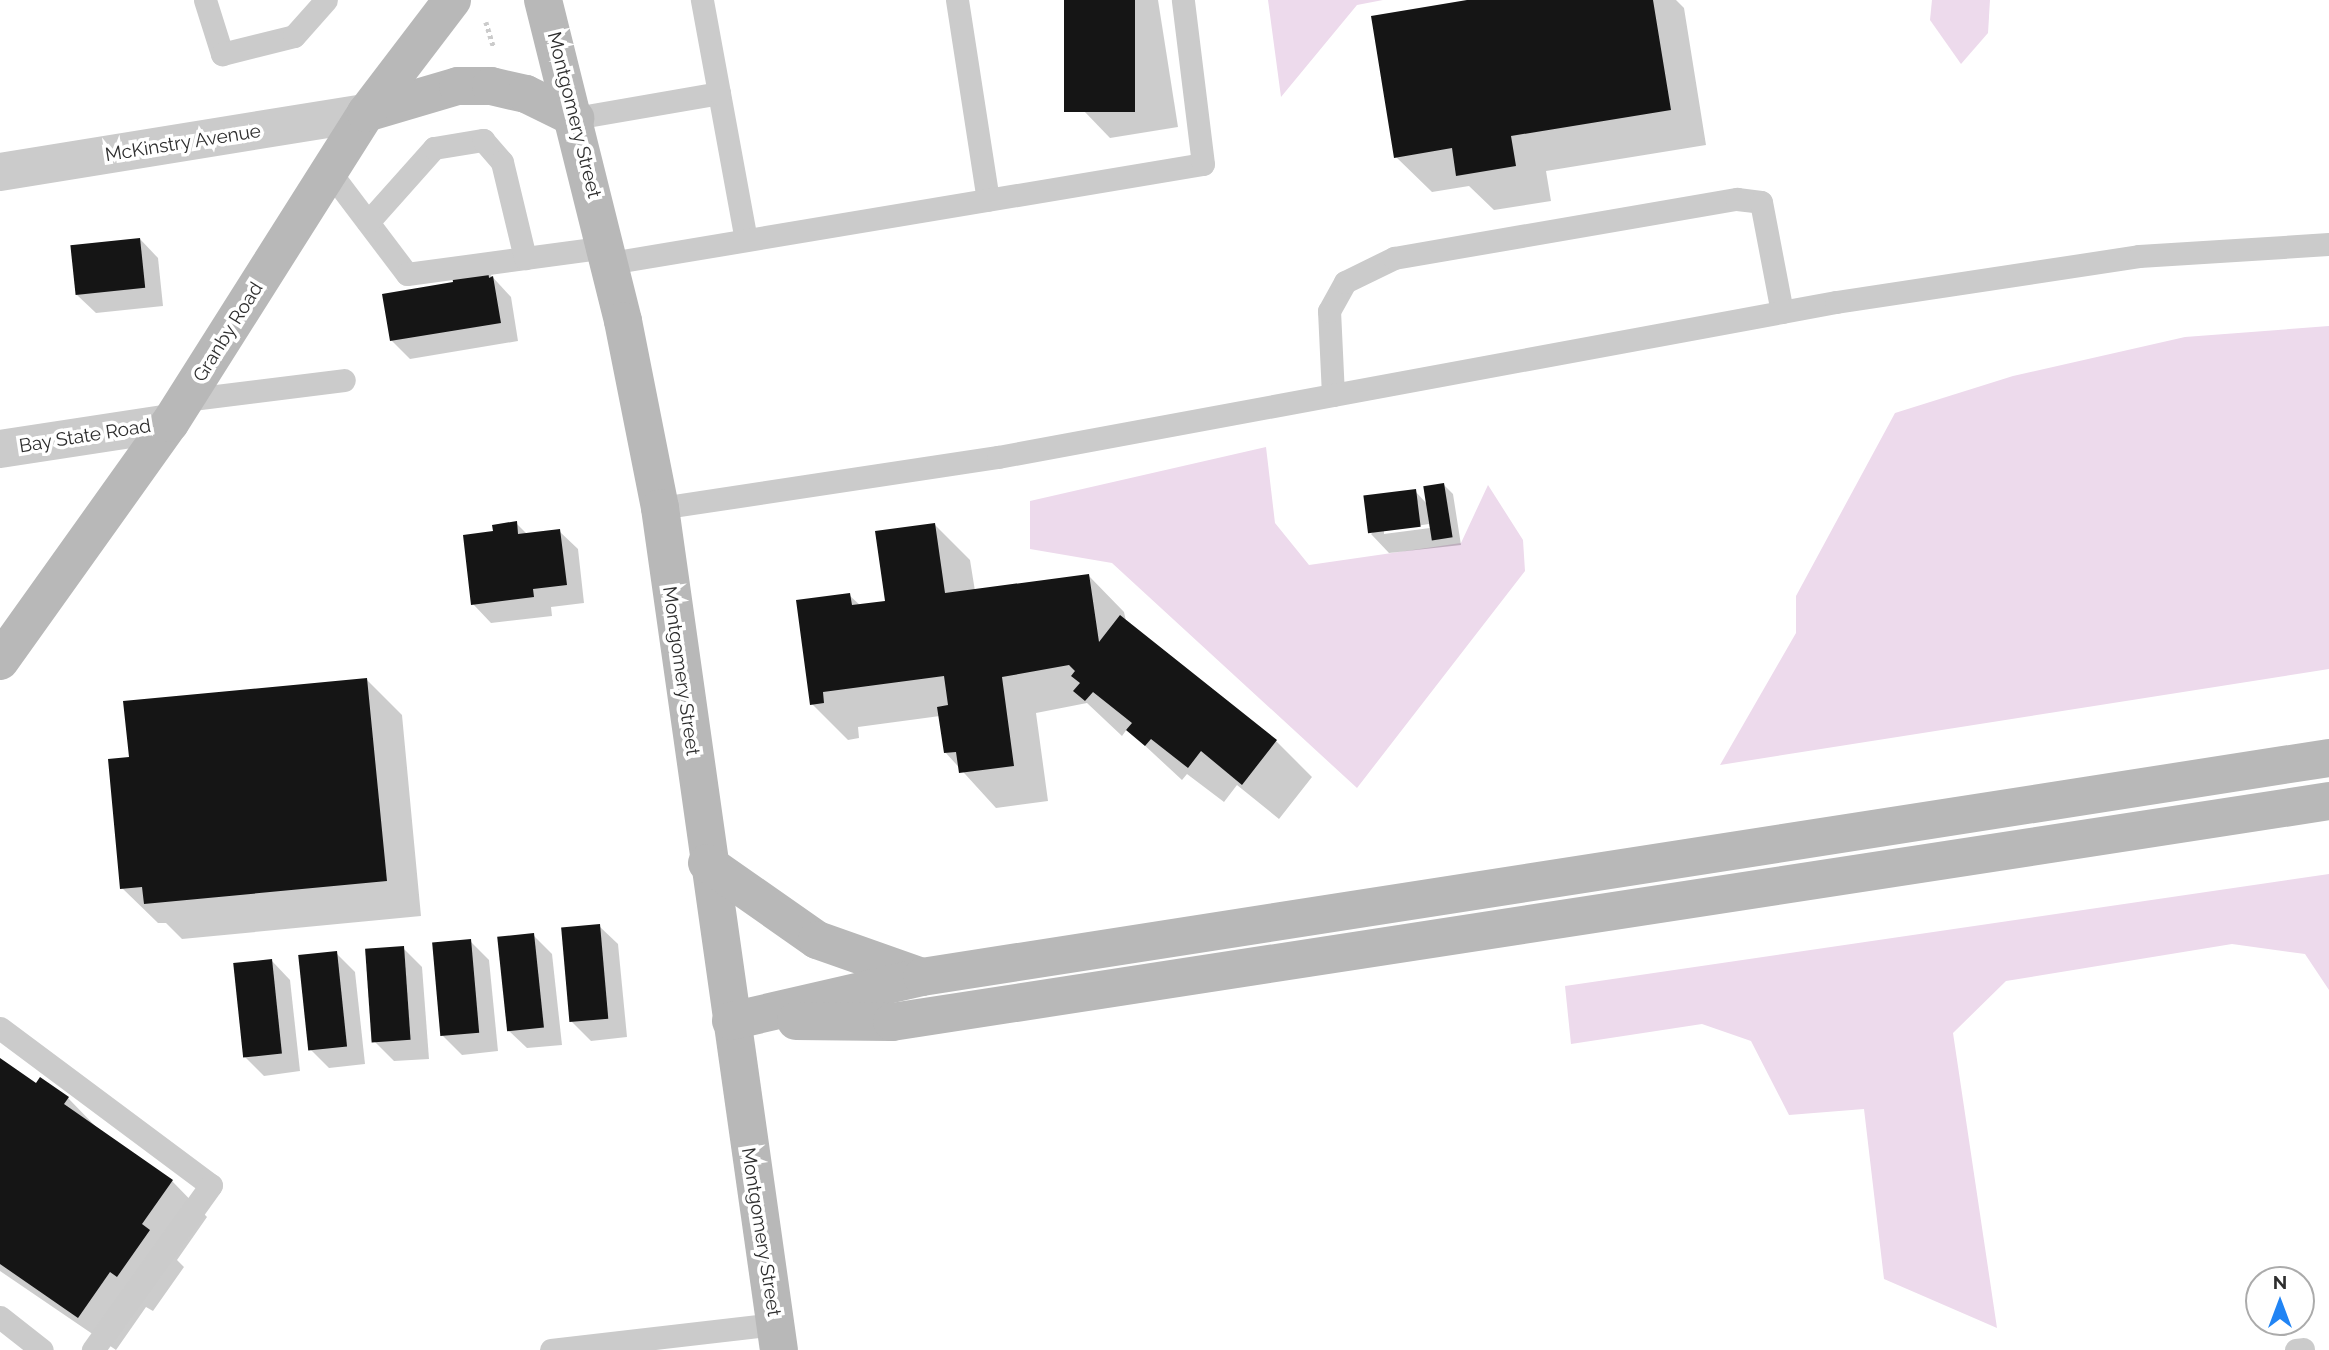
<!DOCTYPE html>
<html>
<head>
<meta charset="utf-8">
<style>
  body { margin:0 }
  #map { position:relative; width:2329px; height:1350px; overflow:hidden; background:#fff; font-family:Raleway,sans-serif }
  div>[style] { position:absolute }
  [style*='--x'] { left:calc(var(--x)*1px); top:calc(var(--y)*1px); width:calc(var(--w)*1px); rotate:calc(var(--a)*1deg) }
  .green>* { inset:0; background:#eddaec }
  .shadow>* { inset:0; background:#0003 }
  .building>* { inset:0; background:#151515; transform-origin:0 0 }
  .path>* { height:4.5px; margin-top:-2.25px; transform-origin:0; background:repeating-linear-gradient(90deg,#cbcbcb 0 3.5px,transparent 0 7px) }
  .service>* { height:23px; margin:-11.5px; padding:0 11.5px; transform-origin:11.5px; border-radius:11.5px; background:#cbcbcb }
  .minor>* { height:38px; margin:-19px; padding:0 19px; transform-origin:19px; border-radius:19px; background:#cbcbcb }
  .tertiary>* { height:38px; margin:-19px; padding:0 19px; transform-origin:19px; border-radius:19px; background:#cbcbcb }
  .secondary>* { height:38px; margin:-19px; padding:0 19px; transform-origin:19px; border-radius:19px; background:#b8b8b8 }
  span { translate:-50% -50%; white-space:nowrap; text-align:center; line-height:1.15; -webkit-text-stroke:7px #fff; paint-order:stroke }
  .street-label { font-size:19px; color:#2e2e2e }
  .north { position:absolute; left:2245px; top:1266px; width:70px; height:70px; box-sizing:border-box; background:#fff; border:2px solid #ababab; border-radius:50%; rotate:0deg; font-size:19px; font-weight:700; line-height:28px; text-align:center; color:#2e2e2e }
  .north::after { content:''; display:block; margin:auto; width:24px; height:32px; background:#2184f4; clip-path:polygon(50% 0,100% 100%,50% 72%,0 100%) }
</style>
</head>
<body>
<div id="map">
  <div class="green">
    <div style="clip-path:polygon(1268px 0,1383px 0,1357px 5px,1281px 97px)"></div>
    <div style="clip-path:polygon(1932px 0,1990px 0,1988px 33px,1961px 64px,1930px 20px)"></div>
    <div style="clip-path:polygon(2329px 326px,2329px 669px,1720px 765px,1796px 633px,1796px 596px,1895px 413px,2013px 376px,2185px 337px)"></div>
    <div style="clip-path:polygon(1266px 447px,1275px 523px,1309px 565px,1461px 543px,1488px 485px,1523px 540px,1525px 571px,1357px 788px,1112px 563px,1030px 549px,1030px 501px)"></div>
    <div style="clip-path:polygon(2329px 874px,2329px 990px,2305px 954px,2232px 944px,2006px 981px,1953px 1033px,1997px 1328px,1884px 1279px,1864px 1109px,1789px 1115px,1751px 1041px,1702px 1024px,1571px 1044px,1565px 986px)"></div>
  </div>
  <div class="shadow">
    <div style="clip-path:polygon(1065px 0,1158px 0,1178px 127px,1110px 138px,1083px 110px)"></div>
    <div style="clip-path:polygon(1478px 0,1676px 0,1684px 8px,1706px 145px,1546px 171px,1551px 201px,1494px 210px,1469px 186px,1432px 192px,1396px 157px)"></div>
    <div style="clip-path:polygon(140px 239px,158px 258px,163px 306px,96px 313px,77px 295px)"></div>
    <div style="clip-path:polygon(487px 271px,511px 297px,518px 341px,410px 359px,391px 340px,455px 283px)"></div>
    <div style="clip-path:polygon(evenodd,1444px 485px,1453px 494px,1461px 545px,1389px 553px,1371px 534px,1415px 491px,1427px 504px,1444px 485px,1429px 524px,1430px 528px,1384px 534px,1384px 531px,1429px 524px)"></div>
    <div style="clip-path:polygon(516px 523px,528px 535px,559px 531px,578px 549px,584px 603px,551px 607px,552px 616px,491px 623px,473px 604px,495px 533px)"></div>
    <div style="clip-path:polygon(935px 525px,970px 560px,975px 591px,1089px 576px,1124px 612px,1126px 621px,1276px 741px,1312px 777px,1279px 819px,1237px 785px,1224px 802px,1187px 774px,1182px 780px,1127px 729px,1122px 736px,1087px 703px,1036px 713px,1048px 801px,996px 808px,945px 752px,940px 716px,858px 727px,859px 738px,848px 740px,812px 704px,849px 595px,861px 606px,887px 602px)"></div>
    <div style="clip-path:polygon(367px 680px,402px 715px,421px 916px,182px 939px,166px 923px,158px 923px,122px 888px)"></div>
    <div style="clip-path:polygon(599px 926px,618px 944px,627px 1037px,591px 1041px,572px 1022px)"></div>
    <div style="clip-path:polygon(533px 935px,552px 954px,562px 1045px,527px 1048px,508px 1030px)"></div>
    <div style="clip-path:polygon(470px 941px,489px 960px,498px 1051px,462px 1055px,443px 1036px)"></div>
    <div style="clip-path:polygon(403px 948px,422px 967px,429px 1059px,394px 1061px,375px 1042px)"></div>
    <div style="clip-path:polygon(336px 953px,355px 972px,365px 1064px,329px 1068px,310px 1049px)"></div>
    <div style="clip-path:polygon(272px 961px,290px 980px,300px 1071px,264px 1076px,245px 1057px)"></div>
    <div style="clip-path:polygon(0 1060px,36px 1085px,68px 1098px,100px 1131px,172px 1181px,207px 1217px,177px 1260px,184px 1267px,153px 1311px,146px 1307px,116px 1350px,0 1271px)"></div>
  </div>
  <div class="building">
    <div style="left:1064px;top:0;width:71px;height:112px"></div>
    <div style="clip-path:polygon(1467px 0,1653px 0,1671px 110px,1511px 136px,1516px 166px,1456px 176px,1452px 148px,1394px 158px,1371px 16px)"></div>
    <div style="left:140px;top:238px;width:50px;height:70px;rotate:84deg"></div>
    <div style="clip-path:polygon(488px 269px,489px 278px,493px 276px,501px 323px,390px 341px,382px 294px,453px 282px,452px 275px)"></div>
    <div style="left:1444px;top:483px;width:55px;height:21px;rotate:81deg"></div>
    <div style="left:1416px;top:489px;width:38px;height:53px;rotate:83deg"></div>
    <div style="clip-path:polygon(517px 521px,518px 534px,560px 529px,567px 585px,533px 589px,534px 597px,471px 605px,463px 535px,493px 531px,492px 525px)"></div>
    <div style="clip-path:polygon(935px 523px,945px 593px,1089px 574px,1099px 642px,1120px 615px,1277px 740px,1242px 785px,1201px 751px,1188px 768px,1151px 739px,1145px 746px,1126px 730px,1132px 723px,1093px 692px,1085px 701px,1073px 691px,1080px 683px,1071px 676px,1075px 671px,1069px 665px,1002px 677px,1014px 766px,959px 773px,956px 752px,944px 753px,937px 707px,948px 705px,944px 676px,823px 692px,824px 703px,810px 705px,796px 600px,850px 593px,852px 605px,885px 601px,875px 531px)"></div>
    <div style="clip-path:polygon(367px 678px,387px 881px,144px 904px,142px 887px,120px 889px,108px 759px,129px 757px,123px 701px)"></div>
    <div style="left:600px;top:924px;width:95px;height:39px;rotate:85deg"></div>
    <div style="left:534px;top:933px;width:95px;height:37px;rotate:84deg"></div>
    <div style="left:471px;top:939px;width:94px;height:39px;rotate:85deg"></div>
    <div style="left:404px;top:946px;width:94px;height:39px;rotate:86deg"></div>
    <div style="left:337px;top:951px;width:96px;height:39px;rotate:84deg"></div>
    <div style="left:272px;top:959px;width:95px;height:39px;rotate:84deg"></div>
    <div style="clip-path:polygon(0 1058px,36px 1083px,40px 1077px,69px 1097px,64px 1104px,173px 1180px,142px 1224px,150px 1230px,117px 1277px,110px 1272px,78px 1318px,0 1264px)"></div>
  </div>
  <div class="path">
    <div style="--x:486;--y:22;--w:27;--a:73"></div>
  </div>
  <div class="service">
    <div style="--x:205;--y:0;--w:57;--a:72.5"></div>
    <div style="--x:222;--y:54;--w:74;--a:-14"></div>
    <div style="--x:294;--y:36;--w:48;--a:-48.4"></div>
    <div style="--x:957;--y:0;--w:202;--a:81.2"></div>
    <div style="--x:719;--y:93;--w:149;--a:79.6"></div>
    <div style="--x:575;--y:118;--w:146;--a:-9.8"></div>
    <div style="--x:719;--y:93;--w:95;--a:-100.4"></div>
    <div style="--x:329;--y:171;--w:129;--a:52.9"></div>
    <div style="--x:407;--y:274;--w:201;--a:-7.7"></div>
    <div style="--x:368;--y:222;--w:99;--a:-48.3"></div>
    <div style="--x:434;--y:148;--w:50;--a:-9.3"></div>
    <div style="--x:483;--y:140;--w:29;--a:49"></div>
    <div style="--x:502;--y:162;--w:99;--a:76.5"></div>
    <div style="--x:610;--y:263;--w:601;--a:-9.48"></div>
    <div style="--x:1203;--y:164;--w:165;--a:-97"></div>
    <div style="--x:1333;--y:395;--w:84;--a:-92.7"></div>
    <div style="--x:1329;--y:311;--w:33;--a:-61"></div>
    <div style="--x:1345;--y:282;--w:55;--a:-26.1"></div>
    <div style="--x:1394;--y:258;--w:348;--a:-9.8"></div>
    <div style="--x:1737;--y:199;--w:24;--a:7"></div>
    <div style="--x:1761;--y:202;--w:112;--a:79.2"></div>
    <div style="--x:184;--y:400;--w:161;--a:-7.1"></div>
    <div style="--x:660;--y:508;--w:342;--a:-8.6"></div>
    <div style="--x:998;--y:457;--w:852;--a:-10.48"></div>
    <div style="--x:1836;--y:302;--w:306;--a:-8.6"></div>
    <div style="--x:2139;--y:256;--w:190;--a:-3.6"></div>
    <div style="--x:0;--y:1028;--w:263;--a:36.7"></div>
    <div style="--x:211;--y:1185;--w:203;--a:125.6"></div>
    <div style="--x:0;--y:1317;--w:53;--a:38.2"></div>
    <div style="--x:551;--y:1350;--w:226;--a:-6.6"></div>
    <div style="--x:2296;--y:1350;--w:7;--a:-8"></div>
  </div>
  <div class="minor">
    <div style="--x:0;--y:449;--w:172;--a:-8.7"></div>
  </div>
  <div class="tertiary">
    <div style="--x:0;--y:172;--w:371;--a:-9.2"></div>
  </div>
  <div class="secondary">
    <div style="--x:543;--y:0;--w:331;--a:76"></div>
    <div style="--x:623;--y:321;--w:191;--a:78.8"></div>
    <div style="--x:660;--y:508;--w:850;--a:81.96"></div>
    <div style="--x:366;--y:113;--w:96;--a:-16.4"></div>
    <div style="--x:458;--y:86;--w:33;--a:0"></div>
    <div style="--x:491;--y:86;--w:36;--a:13"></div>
    <div style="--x:526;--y:94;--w:55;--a:26.1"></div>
    <div style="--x:0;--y:661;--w:292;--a:-54.5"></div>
    <div style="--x:170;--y:423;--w:367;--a:-57.7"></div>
    <div style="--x:366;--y:113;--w:142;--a:-52.7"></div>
    <div style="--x:707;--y:863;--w:134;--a:35"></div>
    <div style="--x:817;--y:940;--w:111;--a:19.4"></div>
    <div style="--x:731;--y:1021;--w:196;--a:-13"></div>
    <div style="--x:922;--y:977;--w:1424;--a:-8.85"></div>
    <div style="--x:796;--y:1021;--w:96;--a:0.6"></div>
    <div style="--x:892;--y:1022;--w:1454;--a:-8.74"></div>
  </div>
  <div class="street-label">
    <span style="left:574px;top:115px;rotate:76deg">Montgomery Street</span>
    <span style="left:183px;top:143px;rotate:-9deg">McKinstry Avenue</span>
    <span style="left:228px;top:332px;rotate:-58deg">Granby Road</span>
    <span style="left:85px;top:436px;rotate:-9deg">Bay State Road</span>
    <span style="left:681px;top:671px;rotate:82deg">Montgomery Street</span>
    <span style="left:761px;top:1232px;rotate:81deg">Montgomery Street</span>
  </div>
  <div class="north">N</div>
</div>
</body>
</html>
